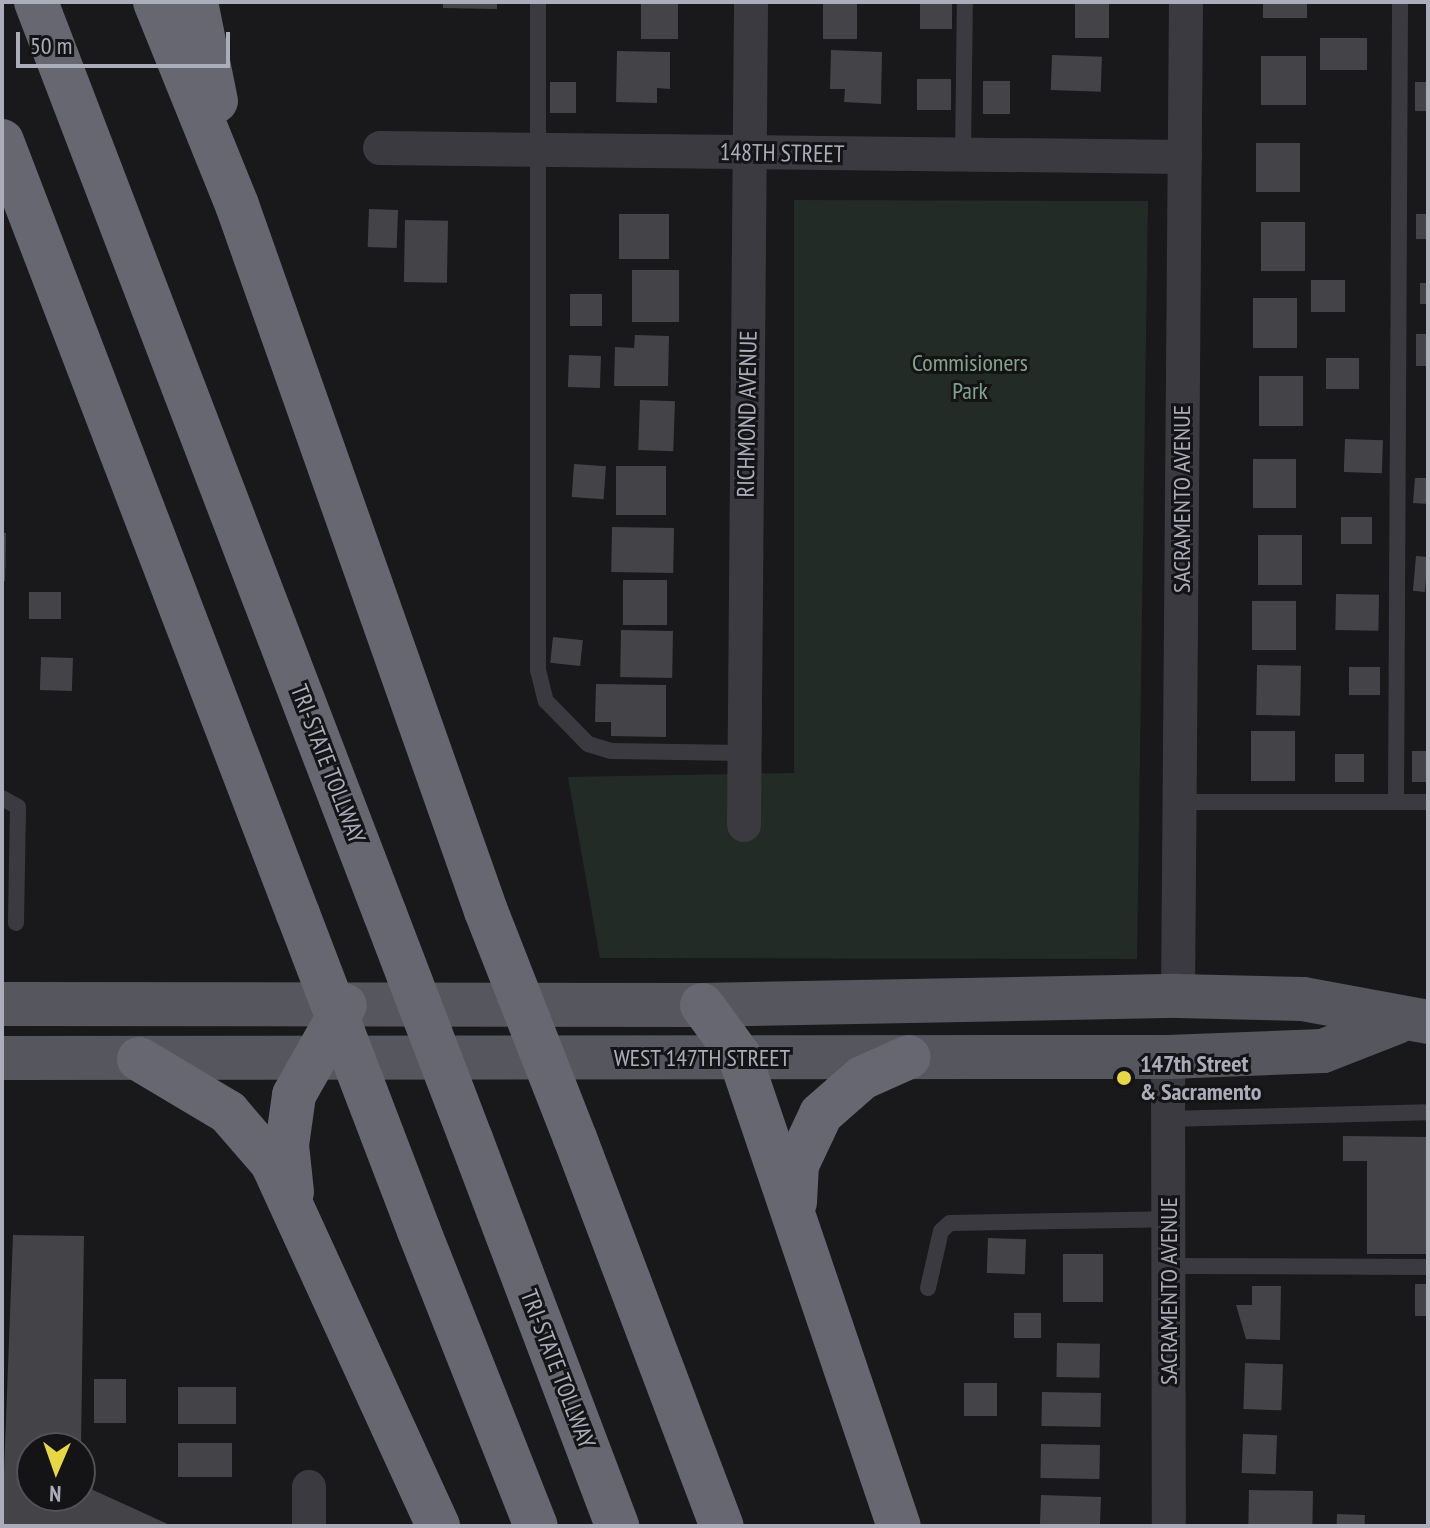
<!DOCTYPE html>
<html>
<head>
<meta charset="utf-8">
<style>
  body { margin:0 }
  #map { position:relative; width:1430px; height:1528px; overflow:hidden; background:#19191b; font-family:"PT Sans Narrow",sans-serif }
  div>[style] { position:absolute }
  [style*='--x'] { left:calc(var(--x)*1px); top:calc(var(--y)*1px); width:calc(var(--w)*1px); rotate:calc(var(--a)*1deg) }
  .green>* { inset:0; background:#232b26 }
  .building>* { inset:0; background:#444348; transform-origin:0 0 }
  .service>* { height:16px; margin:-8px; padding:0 8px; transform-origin:8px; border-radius:8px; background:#3b3a40 }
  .minor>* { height:34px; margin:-17px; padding:0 17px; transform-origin:17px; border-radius:17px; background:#3b3a40 }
  .primary>* { height:44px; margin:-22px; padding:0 22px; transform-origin:22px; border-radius:22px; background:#56565f }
  .motorway>* { height:44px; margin:-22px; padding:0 22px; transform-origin:22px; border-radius:22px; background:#666770 }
  .motorway-bridge>* { height:44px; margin:-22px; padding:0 22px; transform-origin:22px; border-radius:22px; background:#666770 }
  .dots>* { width:22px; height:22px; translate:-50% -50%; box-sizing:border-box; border:4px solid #141416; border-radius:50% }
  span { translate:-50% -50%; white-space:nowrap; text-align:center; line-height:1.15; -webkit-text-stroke:6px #141416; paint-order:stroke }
  .street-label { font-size:24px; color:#acadba }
  .park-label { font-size:24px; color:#84a48d }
  .poi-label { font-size:24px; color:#acadba; font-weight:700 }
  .left { translate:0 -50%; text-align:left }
  .frame { position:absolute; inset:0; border:4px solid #acadba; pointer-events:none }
  .north { position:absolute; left:16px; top:1432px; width:80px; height:80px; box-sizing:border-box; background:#141416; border:2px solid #515158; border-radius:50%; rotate:182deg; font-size:22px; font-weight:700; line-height:32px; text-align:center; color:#acadba }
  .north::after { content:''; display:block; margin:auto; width:28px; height:36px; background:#e8d744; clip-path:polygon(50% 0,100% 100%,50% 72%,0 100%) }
  .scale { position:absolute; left:16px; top:32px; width:214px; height:36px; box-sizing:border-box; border:4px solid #acadba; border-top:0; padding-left:10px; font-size:24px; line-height:28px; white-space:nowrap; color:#acadba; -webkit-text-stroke:6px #141416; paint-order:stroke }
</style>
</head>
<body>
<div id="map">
  <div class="green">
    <div style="clip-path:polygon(794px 200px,1148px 201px,1137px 959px,600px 958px,568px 777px,794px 773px)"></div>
  </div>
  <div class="building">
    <div style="clip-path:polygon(443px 2px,497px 2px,497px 9px,443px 8px)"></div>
    <div style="left:641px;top:2px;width:37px;height:37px"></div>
    <div style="left:823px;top:2px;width:34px;height:37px"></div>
    <div style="left:920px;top:2px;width:32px;height:27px"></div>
    <div style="left:1075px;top:2px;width:34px;height:36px"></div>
    <div style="left:1263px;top:2px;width:44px;height:16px"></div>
    <div style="left:1320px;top:38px;width:47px;height:32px"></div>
    <div style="clip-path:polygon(831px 50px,882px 52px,881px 104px,844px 102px,845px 89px,830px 89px)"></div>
    <div style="clip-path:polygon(617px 51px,670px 52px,670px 89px,657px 88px,657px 103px,616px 102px)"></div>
    <div style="left:1052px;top:55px;width:50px;height:35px;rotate:2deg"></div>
    <div style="left:1261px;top:56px;width:45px;height:49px"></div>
    <div style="left:951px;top:79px;width:31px;height:34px;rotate:90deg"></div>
    <div style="left:983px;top:81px;width:27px;height:33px"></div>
    <div style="left:550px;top:82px;width:26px;height:31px"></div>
    <div style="left:1415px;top:82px;width:13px;height:29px"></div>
    <div style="left:1256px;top:143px;width:44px;height:49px"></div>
    <div style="left:369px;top:209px;width:29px;height:38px;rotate:2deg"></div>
    <div style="left:619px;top:214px;width:50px;height:45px"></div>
    <div style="left:1416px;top:214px;width:12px;height:25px"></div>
    <div style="left:405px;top:220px;width:43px;height:62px;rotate:1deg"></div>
    <div style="left:1261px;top:222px;width:44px;height:49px"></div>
    <div style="left:632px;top:270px;width:47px;height:52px"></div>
    <div style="left:1311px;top:280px;width:34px;height:32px"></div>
    <div style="left:1420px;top:283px;width:8px;height:21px"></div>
    <div style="left:570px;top:294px;width:32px;height:32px"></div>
    <div style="left:1253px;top:298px;width:44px;height:50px"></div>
    <div style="left:1416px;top:334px;width:12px;height:32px"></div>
    <div style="clip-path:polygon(635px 335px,669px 336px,668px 386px,614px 386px,615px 347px,634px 348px)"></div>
    <div style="left:569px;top:355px;width:32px;height:32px;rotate:2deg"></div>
    <div style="left:1326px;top:358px;width:33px;height:31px"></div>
    <div style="left:1259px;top:376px;width:44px;height:50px"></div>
    <div style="left:640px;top:400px;width:35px;height:50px;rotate:2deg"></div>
    <div style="left:1345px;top:439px;width:38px;height:33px;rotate:2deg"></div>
    <div style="left:1253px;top:459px;width:43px;height:49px"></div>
    <div style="left:574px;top:464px;width:32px;height:33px;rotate:4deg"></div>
    <div style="left:616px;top:466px;width:50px;height:49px"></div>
    <div style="clip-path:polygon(1415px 478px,1428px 478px,1428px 504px,1413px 503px)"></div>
    <div style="left:1341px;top:517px;width:31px;height:27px"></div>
    <div style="left:612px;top:527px;width:62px;height:45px;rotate:1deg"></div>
    <div style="clip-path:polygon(2px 533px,6px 533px,5px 581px,2px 581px)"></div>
    <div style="left:1258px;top:535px;width:44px;height:50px"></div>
    <div style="left:1416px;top:556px;width:12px;height:35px;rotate:5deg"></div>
    <div style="left:623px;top:580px;width:44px;height:45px"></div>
    <div style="left:29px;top:592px;width:32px;height:27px"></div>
    <div style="left:1336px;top:594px;width:43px;height:36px;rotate:1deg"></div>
    <div style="left:1252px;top:601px;width:44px;height:49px"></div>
    <div style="left:621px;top:630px;width:52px;height:47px;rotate:1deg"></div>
    <div style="left:553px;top:637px;width:30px;height:26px;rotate:6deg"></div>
    <div style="left:41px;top:657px;width:32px;height:33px;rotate:2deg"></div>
    <div style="left:1257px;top:665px;width:44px;height:50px;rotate:1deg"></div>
    <div style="left:1349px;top:667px;width:31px;height:28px"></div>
    <div style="clip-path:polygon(596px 684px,666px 685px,666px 737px,611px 736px,611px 722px,595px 722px)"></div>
    <div style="left:1251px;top:731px;width:44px;height:50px"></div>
    <div style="left:1412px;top:751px;width:16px;height:31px"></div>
    <div style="left:1335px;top:754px;width:29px;height:28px"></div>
    <div style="clip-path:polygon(1343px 1136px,1428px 1137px,1428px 1254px,1367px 1254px,1367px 1161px,1343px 1161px)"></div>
    <div style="clip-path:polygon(13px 1235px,84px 1236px,81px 1448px,32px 1448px,32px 1496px,80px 1496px,80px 1484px,172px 1526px,2px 1526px)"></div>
    <div style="left:988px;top:1238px;width:38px;height:35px;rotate:2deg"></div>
    <div style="left:1063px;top:1254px;width:40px;height:48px"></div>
    <div style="left:1415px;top:1284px;width:13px;height:32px"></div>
    <div style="clip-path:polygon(1252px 1286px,1281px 1286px,1280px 1340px,1246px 1339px,1236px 1305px,1252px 1305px)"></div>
    <div style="left:1014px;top:1313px;width:27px;height:25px"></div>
    <div style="left:1057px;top:1343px;width:43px;height:34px;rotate:1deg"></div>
    <div style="left:1245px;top:1363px;width:38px;height:46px;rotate:2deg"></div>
    <div style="left:94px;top:1379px;width:32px;height:44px"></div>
    <div style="left:964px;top:1383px;width:33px;height:33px"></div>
    <div style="left:178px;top:1387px;width:58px;height:37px"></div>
    <div style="left:1042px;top:1392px;width:59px;height:34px;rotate:1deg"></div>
    <div style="left:1243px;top:1434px;width:34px;height:39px;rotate:2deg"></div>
    <div style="left:178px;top:1443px;width:54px;height:34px"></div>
    <div style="left:1041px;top:1444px;width:59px;height:34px;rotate:1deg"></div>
    <div style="left:1249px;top:1490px;width:64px;height:36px;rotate:1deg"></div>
    <div style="left:1041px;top:1495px;width:60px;height:31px;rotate:2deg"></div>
    <div style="left:1337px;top:1514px;width:28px;height:12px;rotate:2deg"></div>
  </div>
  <div class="service">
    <div style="--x:538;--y:2;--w:668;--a:90"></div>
    <div style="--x:538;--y:670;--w:32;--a:76"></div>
    <div style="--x:546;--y:701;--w:60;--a:45.7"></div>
    <div style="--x:588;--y:744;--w:24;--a:17"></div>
    <div style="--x:611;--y:751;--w:133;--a:0.9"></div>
    <div style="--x:963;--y:155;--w:153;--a:-89.3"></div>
    <div style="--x:2;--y:798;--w:18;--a:29"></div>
    <div style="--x:18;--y:807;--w:116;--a:91"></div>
    <div style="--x:1180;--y:802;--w:248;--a:0"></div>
    <div style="--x:1396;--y:802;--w:800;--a:-89.71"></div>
    <div style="--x:1168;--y:1119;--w:260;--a:-1.5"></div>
    <div style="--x:1169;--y:1266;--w:259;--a:0.2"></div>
    <div style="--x:928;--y:1288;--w:58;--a:-77.2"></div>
    <div style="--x:941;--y:1231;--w:12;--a:-42"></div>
    <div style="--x:950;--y:1223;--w:219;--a:-1"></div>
  </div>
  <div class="minor">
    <div style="--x:380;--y:148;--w:805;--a:0.64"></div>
    <div style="--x:744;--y:825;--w:823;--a:-89.51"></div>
    <div style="--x:1178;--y:996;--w:994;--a:-89.54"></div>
    <div style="--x:1168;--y:1057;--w:469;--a:89.9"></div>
    <div style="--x:309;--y:1526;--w:39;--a:-90"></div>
  </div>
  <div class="primary">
    <div style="--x:2;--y:1004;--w:700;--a:0.08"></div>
    <div style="--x:702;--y:1005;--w:476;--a:-1.1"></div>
    <div style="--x:1178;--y:996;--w:125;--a:1.4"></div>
    <div style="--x:1303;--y:999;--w:127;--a:10.4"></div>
    <div style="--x:2;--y:1058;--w:1166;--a:-0.05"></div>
    <div style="--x:1168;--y:1057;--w:155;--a:-2.2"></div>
    <div style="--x:1323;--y:1051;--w:79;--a:-21.4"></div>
  </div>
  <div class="motorway">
    <div style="--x:36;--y:2;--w:976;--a:69.06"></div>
    <div style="--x:155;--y:2;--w:219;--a:68"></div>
    <div style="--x:237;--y:205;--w:749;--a:70.57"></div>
    <div style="--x:196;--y:2;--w:101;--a:78.6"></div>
    <div style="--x:2;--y:141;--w:828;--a:69.05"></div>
    <div style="--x:702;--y:1005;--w:64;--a:53.8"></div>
    <div style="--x:740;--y:1057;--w:495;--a:71.3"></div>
    <div style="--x:139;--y:1059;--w:104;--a:30.8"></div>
    <div style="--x:228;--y:1112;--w:67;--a:49.2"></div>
    <div style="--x:272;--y:1163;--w:399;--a:65.4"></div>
    <div style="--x:575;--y:1138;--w:415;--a:69.3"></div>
    <div style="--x:471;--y:1139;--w:414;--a:69.3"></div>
    <div style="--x:292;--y:1192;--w:47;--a:-96.1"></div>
    <div style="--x:287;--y:1145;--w:50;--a:-82"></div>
    <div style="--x:294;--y:1095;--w:103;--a:-60.5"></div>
    <div style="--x:795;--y:1202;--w:37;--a:-87"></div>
    <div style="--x:797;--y:1165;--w:56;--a:-64.8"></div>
    <div style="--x:821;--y:1114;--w:55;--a:-41.3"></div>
    <div style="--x:862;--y:1078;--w:51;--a:-24.1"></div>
    <div style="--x:419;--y:1231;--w:317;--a:68.4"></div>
  </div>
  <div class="motorway-bridge">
    <div style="--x:486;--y:911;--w:244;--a:68.6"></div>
    <div style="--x:298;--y:914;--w:339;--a:69.1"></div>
    <div style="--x:385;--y:914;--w:241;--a:69.1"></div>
  </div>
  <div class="dots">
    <div style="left:1124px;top:1078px;background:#e8d744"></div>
  </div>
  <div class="street-label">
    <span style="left:782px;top:153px;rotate:1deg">148TH STREET</span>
    <span style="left:747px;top:414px;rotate:-89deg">RICHMOND AVENUE</span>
    <span style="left:1182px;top:499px;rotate:-90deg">SACRAMENTO AVENUE</span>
    <span style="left:328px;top:764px;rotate:69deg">TRI-STATE TOLLWAY</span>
    <span style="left:702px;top:1058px">WEST 147TH STREET</span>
    <span style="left:1169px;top:1291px;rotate:-90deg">SACRAMENTO AVENUE</span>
    <span style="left:558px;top:1369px;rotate:69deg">TRI-STATE TOLLWAY</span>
  </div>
  <div class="park-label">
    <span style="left:970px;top:377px">Commisioners<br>Park</span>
  </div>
  <div class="poi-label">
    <span class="left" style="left:1140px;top:1078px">147th Street<br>&amp; Sacramento</span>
  </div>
  <div class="frame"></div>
  <div class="north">N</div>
  <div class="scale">50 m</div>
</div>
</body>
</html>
